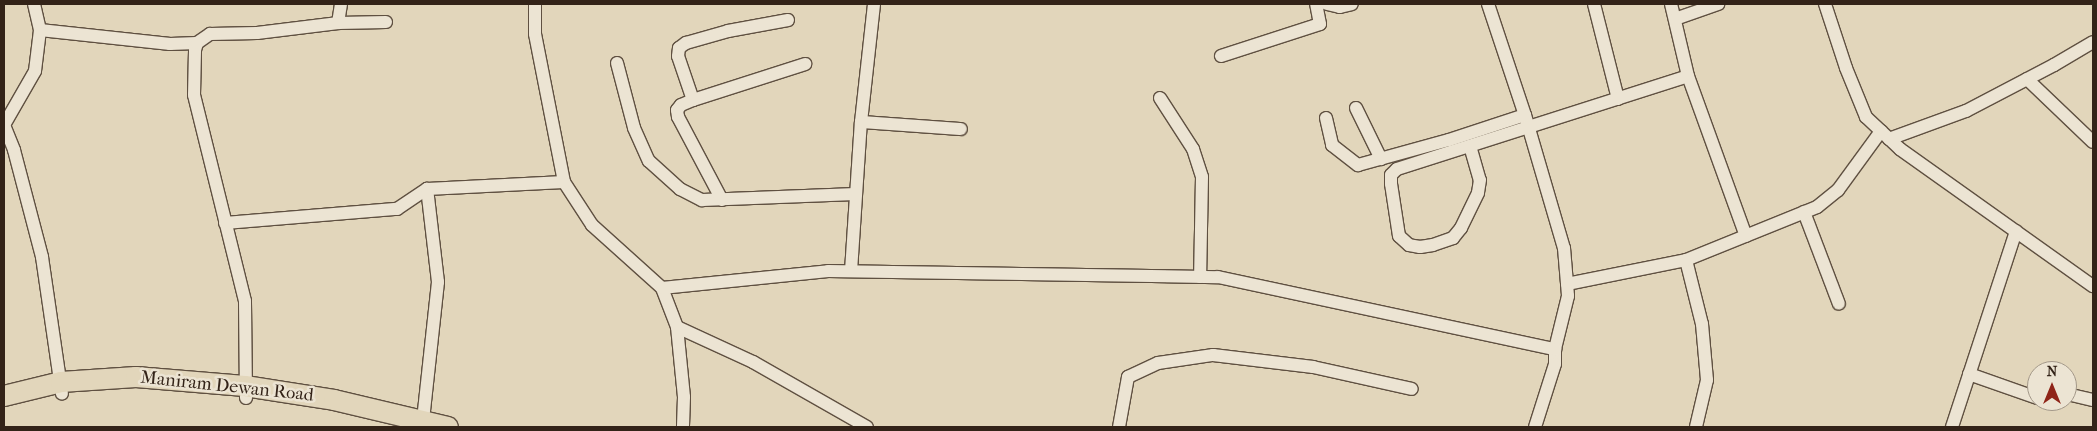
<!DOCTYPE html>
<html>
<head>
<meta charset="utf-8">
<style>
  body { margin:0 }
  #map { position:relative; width:2097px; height:431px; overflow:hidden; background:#e2d6bb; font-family:"IM FELL French Canon",serif }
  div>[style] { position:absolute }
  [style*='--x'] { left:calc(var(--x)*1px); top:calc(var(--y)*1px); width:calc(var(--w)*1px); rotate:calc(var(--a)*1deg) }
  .roads { filter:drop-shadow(1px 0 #5f5041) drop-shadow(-1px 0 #5f5041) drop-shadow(0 1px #5f5041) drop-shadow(0 -1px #5f5041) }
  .minor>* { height:12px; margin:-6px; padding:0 6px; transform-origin:6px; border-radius:6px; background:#ece4d3 }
  .primary>* { height:20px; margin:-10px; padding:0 10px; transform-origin:10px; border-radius:10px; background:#e2d6bb }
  span { translate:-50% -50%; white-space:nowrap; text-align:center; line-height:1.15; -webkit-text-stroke:5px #ece4d3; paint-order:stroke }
  .street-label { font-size:18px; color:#332318 }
  .frame { position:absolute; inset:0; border:5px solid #332318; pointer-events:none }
  .north { position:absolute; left:2027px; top:361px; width:50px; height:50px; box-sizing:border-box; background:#ece4d3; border:1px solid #a29788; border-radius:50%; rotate:0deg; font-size:14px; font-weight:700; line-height:20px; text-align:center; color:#332318 }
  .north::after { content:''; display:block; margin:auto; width:18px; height:22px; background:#8f2418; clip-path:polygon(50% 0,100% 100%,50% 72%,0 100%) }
</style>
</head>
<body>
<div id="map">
  <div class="roads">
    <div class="minor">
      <div style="--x:535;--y:4;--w:30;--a:90"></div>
      <div style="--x:535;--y:34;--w:151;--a:78.9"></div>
      <div style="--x:564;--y:182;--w:51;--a:56.9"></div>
      <div style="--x:592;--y:225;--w:94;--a:42"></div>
      <div style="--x:662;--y:288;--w:42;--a:69"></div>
      <div style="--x:677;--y:327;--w:70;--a:84.3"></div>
      <div style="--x:684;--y:397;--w:30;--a:92"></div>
      <div style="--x:1327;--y:4;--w:13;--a:13"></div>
      <div style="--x:1340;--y:7;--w:12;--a:-14"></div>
      <div style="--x:1488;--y:4;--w:117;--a:71.6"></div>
      <div style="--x:1525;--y:115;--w:139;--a:73.7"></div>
      <div style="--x:1564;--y:248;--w:48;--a:85.2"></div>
      <div style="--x:1568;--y:296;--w:55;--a:103.8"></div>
      <div style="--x:1555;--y:349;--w:15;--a:90"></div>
      <div style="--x:1555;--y:364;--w:66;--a:107.6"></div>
      <div style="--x:1594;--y:4;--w:98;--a:75.8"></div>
      <div style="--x:1671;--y:4;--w:74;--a:76.7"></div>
      <div style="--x:1688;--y:76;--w:170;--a:70.1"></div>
      <div style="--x:1825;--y:4;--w:67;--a:71.8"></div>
      <div style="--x:1846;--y:68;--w:53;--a:67.8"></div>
      <div style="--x:1866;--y:117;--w:47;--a:43.3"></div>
      <div style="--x:1900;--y:149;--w:237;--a:35.4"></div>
      <div style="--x:1675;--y:19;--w:46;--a:-19.2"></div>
      <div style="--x:338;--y:23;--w:19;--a:-81"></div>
      <div style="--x:40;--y:30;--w:131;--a:6.1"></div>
      <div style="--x:170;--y:44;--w:27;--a:-2"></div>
      <div style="--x:1221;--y:56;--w:104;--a:-17.9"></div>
      <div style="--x:1320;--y:24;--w:20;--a:-101"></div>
      <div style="--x:617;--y:63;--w:67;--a:75.3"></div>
      <div style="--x:634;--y:128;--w:36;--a:66"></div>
      <div style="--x:649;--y:161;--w:42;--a:42.1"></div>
      <div style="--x:680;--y:189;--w:25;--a:27"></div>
      <div style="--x:702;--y:200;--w:154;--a:-2.2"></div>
      <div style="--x:2027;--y:79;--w:91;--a:43.7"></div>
      <div style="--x:1160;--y:98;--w:61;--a:57.1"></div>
      <div style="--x:1193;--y:149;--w:29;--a:72"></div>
      <div style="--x:1202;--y:177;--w:100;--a:91.1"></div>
      <div style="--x:693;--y:100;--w:46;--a:-108.8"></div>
      <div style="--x:678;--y:56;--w:8;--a:-83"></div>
      <div style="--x:679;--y:48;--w:9;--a:-36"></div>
      <div style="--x:686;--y:43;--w:44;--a:-15.9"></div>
      <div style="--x:728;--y:31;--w:61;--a:-10.4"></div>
      <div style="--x:1356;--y:108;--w:57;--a:63.9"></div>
      <div style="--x:1326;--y:118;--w:28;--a:77"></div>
      <div style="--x:1332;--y:145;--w:33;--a:38"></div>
      <div style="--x:1358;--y:165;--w:94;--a:-15.4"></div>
      <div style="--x:1449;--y:140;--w:80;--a:-18.2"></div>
      <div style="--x:861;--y:122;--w:100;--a:4"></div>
      <div style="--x:4;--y:125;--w:27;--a:68"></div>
      <div style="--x:14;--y:150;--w:111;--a:75.3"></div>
      <div style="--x:42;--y:257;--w:138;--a:81.7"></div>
      <div style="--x:4;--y:125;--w:62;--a:-60.1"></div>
      <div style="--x:35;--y:71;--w:41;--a:-83"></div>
      <div style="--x:40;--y:30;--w:27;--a:-103"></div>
      <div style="--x:1889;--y:139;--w:82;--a:-20"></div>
      <div style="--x:1966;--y:111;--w:99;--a:-27.6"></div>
      <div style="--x:2054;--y:65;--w:45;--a:-30.5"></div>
      <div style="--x:1470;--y:146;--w:35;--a:74"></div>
      <div style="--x:1480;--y:180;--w:13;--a:99"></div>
      <div style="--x:1478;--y:193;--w:39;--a:116"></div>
      <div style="--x:1461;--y:228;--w:13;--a:129"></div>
      <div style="--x:1453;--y:238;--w:21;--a:161"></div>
      <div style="--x:1433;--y:245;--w:13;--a:171"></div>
      <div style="--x:1420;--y:247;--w:11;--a:-170"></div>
      <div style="--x:1409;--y:245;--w:13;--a:-138"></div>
      <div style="--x:1399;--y:236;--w:53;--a:-98.7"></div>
      <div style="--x:1391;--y:184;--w:9;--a:-90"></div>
      <div style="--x:1391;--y:175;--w:8;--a:-45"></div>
      <div style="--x:1397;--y:169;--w:305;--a:-17.7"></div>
      <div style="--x:722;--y:200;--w:94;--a:-117.9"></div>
      <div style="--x:678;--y:117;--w:7;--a:-98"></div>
      <div style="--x:677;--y:110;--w:6;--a:-51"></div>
      <div style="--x:681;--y:105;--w:13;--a:-23"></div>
      <div style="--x:693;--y:100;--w:118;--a:-17.8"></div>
      <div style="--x:1804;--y:212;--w:98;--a:69.2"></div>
      <div style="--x:225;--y:223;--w:173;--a:-4.7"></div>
      <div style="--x:397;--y:209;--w:36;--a:-34"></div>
      <div style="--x:427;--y:189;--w:137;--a:-2.9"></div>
      <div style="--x:1686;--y:260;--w:66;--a:76"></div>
      <div style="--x:1702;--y:324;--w:56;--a:84.9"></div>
      <div style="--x:1707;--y:380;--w:48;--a:103.2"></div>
      <div style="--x:851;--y:271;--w:149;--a:-86.2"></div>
      <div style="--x:861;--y:122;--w:119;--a:-83.7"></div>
      <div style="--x:1567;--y:284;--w:121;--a:-11.4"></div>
      <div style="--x:1686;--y:260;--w:141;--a:-22"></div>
      <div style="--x:1817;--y:207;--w:27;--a:-39"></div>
      <div style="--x:1838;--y:190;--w:73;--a:-53.9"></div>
      <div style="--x:662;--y:288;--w:167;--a:-5.8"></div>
      <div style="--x:828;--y:271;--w:390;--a:0.9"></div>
      <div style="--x:1218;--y:277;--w:345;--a:12.1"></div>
      <div style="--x:677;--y:327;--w:84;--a:24.7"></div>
      <div style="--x:753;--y:362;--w:131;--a:29.7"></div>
      <div style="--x:1969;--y:374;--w:72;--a:19.4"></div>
      <div style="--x:2067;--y:394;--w:27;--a:13"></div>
      <div style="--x:246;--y:398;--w:97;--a:-90.6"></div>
      <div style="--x:245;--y:301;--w:212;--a:-103.9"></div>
      <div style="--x:194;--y:95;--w:45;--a:-88.7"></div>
      <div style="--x:195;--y:50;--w:7;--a:-74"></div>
      <div style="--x:197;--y:43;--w:16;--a:-35"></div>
      <div style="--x:210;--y:34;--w:47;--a:-1.2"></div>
      <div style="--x:257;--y:33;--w:82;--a:-7"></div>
      <div style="--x:338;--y:23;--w:48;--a:-1.2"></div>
      <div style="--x:423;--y:420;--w:139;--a:-83.8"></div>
      <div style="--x:438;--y:282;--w:94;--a:-96.7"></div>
      <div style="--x:1119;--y:427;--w:51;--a:-79.8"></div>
      <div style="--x:1128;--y:377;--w:33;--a:-25"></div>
      <div style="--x:1158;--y:363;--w:56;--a:-8.3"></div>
      <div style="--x:1213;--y:355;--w:101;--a:6.8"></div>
      <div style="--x:1313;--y:367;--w:101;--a:12.5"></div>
      <div style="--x:1952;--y:427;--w:206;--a:-71.9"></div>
    </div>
    <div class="primary">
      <div style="--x:4;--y:396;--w:59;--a:-13.8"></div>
      <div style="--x:61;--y:382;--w:75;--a:-3.8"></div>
      <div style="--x:136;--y:377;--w:109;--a:4.7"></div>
      <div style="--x:245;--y:386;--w:90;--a:8.9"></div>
      <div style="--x:334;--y:400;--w:117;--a:13.3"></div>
    </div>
  </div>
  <div class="street-label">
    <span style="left:227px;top:387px;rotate:6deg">Maniram Dewan Road</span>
  </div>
  <div class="frame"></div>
  <div class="north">N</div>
</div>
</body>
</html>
